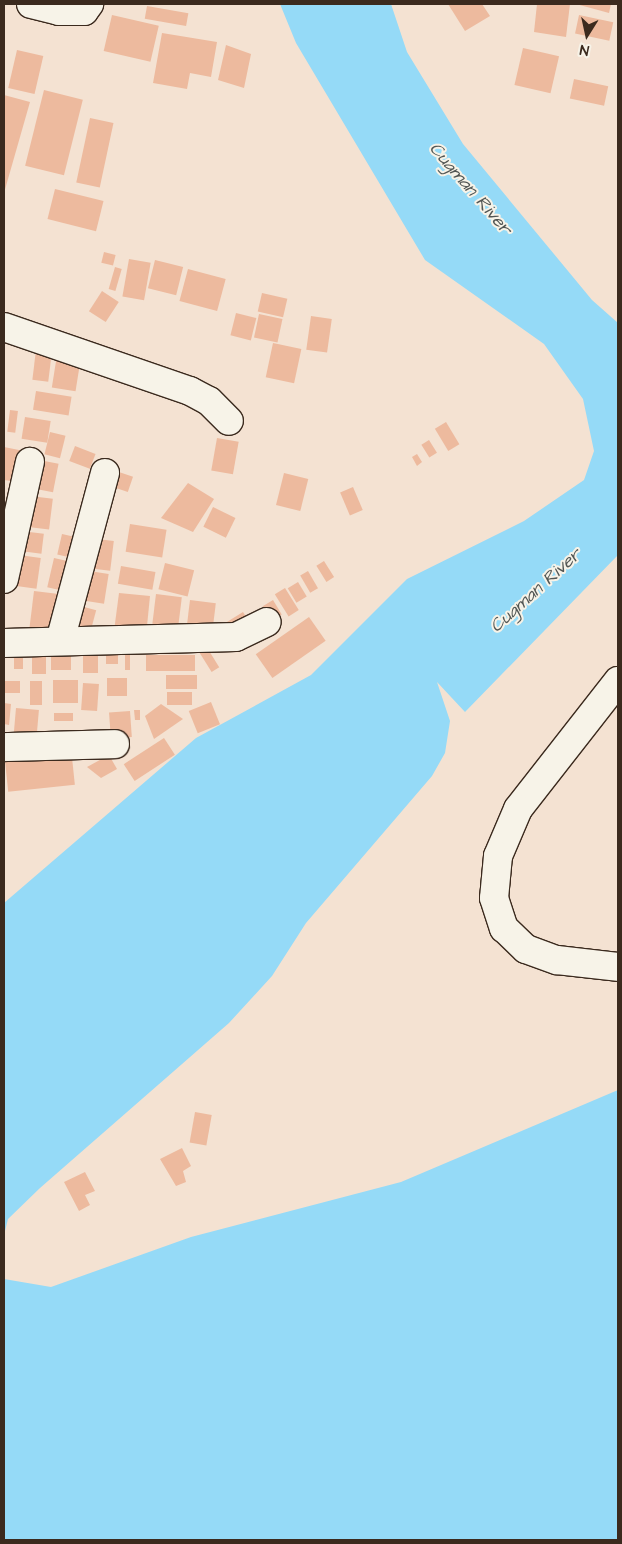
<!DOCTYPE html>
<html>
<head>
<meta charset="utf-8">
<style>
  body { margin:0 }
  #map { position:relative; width:622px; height:1544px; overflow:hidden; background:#f4e2d2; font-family:"Architects Daughter",sans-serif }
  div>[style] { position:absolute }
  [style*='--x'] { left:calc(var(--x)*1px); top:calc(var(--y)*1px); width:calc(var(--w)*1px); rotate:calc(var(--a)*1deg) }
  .water>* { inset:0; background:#95daf7 }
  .building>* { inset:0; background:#edba9e; transform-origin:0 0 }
  .roads { filter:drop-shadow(1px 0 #3b2a1e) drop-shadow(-1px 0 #3b2a1e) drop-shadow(0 1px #3b2a1e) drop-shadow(0 -1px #3b2a1e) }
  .minor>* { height:28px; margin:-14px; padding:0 14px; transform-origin:14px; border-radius:14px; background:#f7f3e8 }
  span { translate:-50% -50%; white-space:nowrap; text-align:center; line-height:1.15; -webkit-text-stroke:4px #f7f3e8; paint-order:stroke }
  .water-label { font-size:18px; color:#525654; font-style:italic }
  .frame { position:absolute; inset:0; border:5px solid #3b2a1e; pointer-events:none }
  .north { position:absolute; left:562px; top:10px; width:50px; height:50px; -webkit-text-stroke:4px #f7f3e8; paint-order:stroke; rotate:190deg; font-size:14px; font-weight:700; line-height:20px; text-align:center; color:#3b2a1e }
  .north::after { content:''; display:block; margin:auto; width:18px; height:22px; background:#3b2a1e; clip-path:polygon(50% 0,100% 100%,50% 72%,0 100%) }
</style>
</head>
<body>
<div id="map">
  <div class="water">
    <div style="clip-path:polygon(280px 4px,391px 4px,407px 52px,463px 144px,592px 300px,618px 323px,618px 555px,465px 712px,437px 682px,450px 721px,445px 753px,432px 776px,306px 923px,272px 976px,229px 1023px,40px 1188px,8px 1219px,4px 1235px,4px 903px,196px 738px,311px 675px,407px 579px,524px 521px,584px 480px,594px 451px,583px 399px,544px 344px,425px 260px,296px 43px)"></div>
    <div style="clip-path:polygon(618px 1090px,618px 1540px,4px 1540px,4px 1279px,51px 1287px,191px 1237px,401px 1182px)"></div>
  </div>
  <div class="building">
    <div style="clip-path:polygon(448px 4px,482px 4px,490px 16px,465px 31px)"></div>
    <div style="clip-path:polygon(537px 4px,570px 4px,566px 37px,534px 32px)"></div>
    <div style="clip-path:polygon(576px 4px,611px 4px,609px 13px)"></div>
    <div style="left:147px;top:6px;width:42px;height:13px;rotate:10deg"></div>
    <div style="left:112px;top:15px;width:48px;height:37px;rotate:13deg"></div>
    <div style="left:579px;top:15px;width:35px;height:19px;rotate:12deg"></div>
    <div style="clip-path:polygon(162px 33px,217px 42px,211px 77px,190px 73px,187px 89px,153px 83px)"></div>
    <div style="clip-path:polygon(226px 45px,251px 54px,244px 88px,218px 80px)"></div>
    <div style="left:523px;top:48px;width:37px;height:38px;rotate:13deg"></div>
    <div style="left:17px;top:50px;width:27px;height:39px;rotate:13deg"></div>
    <div style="left:574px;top:79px;width:35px;height:20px;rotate:12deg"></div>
    <div style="left:44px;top:90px;width:40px;height:78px;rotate:14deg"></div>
    <div style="clip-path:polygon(4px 95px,30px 102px,4px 193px)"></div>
    <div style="left:90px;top:118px;width:24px;height:66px;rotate:12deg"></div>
    <div style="left:55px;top:189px;width:50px;height:31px;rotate:14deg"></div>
    <div style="left:104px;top:252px;width:12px;height:11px;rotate:14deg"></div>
    <div style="left:129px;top:259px;width:22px;height:38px;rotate:10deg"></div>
    <div style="left:155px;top:260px;width:29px;height:29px;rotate:14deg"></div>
    <div style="left:115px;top:267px;width:7px;height:23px;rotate:16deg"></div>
    <div style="left:188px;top:269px;width:39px;height:33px;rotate:15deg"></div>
    <div style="left:102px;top:291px;width:20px;height:24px;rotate:33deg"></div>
    <div style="left:262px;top:293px;width:26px;height:19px;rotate:13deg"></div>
    <div style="left:236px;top:313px;width:21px;height:23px;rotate:14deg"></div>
    <div style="left:259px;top:314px;width:24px;height:24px;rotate:12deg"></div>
    <div style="left:311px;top:316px;width:21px;height:34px;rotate:8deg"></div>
    <div style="left:273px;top:343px;width:29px;height:35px;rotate:12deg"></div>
    <div style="left:36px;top:350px;width:16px;height:30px;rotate:7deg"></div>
    <div style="left:57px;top:355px;width:24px;height:33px;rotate:9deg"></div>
    <div style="left:36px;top:391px;width:36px;height:19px;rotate:9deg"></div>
    <div style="left:10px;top:410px;width:8px;height:22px;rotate:7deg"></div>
    <div style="left:25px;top:417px;width:26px;height:22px;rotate:9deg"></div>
    <div style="left:446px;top:422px;width:26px;height:13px;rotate:59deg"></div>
    <div style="left:50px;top:432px;width:16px;height:23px;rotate:14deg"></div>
    <div style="left:217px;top:438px;width:22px;height:33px;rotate:10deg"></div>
    <div style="left:429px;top:440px;width:15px;height:9px;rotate:58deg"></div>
    <div style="left:75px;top:446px;width:22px;height:16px;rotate:21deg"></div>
    <div style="clip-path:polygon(4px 447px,24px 451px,18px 482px,4px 480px)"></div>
    <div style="clip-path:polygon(417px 454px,422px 462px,417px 466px,412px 457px)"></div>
    <div style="left:34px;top:459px;width:25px;height:29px;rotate:11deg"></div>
    <div style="left:116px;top:471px;width:18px;height:16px;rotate:19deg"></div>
    <div style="left:284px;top:473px;width:25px;height:33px;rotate:14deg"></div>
    <div style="clip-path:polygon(188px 483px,214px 499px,193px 532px,161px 518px)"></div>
    <div style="left:353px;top:487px;width:25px;height:14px;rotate:67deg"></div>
    <div style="left:30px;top:496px;width:23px;height:31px;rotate:7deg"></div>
    <div style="left:213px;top:507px;width:25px;height:22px;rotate:26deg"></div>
    <div style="left:130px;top:524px;width:37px;height:28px;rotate:9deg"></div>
    <div style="left:21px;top:531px;width:23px;height:20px;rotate:7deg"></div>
    <div style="left:62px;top:534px;width:18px;height:21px;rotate:13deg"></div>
    <div style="left:89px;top:538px;width:25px;height:30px;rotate:7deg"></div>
    <div style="left:19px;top:555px;width:22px;height:31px;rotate:8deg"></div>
    <div style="left:54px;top:558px;width:17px;height:30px;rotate:13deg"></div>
    <div style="left:324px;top:561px;width:19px;height:9px;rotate:58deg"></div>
    <div style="left:165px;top:563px;width:30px;height:27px;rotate:14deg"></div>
    <div style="left:121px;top:566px;width:35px;height:18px;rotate:10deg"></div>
    <div style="left:83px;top:570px;width:26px;height:30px;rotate:9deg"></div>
    <div style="left:308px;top:571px;width:20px;height:9px;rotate:60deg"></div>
    <div style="left:298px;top:582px;width:17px;height:12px;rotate:59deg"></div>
    <div style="left:285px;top:588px;width:26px;height:12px;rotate:58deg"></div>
    <div style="left:34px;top:591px;width:25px;height:43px;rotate:7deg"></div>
    <div style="clip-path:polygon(119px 593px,150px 596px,147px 626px,114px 631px)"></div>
    <div style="left:156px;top:594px;width:26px;height:30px;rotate:7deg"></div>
    <div style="left:190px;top:600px;width:26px;height:30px;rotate:7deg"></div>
    <div style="left:273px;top:600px;width:17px;height:12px;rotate:59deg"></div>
    <div style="left:73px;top:604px;width:24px;height:22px;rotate:15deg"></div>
    <div style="left:243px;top:612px;width:9px;height:29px;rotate:58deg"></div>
    <div style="left:309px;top:617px;width:29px;height:65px;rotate:55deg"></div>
    <div style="left:51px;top:646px;width:20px;height:24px"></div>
    <div style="left:206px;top:646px;width:25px;height:9px;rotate:58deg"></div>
    <div style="left:106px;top:649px;width:12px;height:15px"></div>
    <div style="left:125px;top:652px;width:5px;height:18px"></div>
    <div style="left:32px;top:653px;width:14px;height:21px"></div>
    <div style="left:83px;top:654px;width:15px;height:19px"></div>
    <div style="left:146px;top:655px;width:49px;height:16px"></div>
    <div style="left:14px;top:658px;width:9px;height:11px"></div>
    <div style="left:166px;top:675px;width:31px;height:14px"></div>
    <div style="left:107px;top:678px;width:20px;height:18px"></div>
    <div style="left:53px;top:680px;width:25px;height:23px"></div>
    <div style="left:4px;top:681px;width:16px;height:12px"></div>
    <div style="left:30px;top:681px;width:12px;height:24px"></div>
    <div style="left:83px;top:683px;width:16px;height:27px;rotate:4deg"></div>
    <div style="left:167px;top:692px;width:25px;height:13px"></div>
    <div style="left:211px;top:702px;width:24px;height:24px;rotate:68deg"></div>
    <div style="clip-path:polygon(4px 703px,11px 704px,9px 725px,4px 724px)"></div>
    <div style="clip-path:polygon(161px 704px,183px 719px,154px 739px,145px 716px)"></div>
    <div style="left:16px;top:708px;width:23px;height:25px;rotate:5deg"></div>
    <div style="clip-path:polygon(134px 710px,140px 710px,140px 720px,135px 720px)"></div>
    <div style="left:130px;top:711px;width:26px;height:21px;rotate:86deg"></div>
    <div style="left:54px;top:713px;width:19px;height:8px"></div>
    <div style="left:164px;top:738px;width:20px;height:48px;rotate:57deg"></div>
    <div style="left:71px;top:748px;width:37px;height:67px;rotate:84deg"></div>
    <div style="clip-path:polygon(109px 755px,117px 769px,101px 778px,87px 767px)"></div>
    <div style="left:195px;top:1112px;width:17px;height:31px;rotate:10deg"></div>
    <div style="clip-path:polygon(182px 1148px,191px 1166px,183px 1171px,186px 1182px,176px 1186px,160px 1159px)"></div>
    <div style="clip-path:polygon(85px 1172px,95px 1191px,85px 1195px,90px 1205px,79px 1211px,64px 1182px)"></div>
  </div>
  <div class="roads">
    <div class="minor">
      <div style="--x:31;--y:4;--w:29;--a:14"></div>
      <div style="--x:59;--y:11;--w:25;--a:0"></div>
      <div style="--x:84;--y:11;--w:9;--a:-54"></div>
      <div style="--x:4;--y:327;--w:197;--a:19"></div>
      <div style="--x:190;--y:391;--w:21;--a:28"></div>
      <div style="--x:209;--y:401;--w:28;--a:45"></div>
      <div style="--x:4;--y:579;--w:120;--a:-77.5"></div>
      <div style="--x:60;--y:641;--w:174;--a:-75"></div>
      <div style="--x:4;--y:643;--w:232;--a:-1.5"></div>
      <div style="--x:236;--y:637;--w:34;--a:-26"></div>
      <div style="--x:618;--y:681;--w:162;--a:128"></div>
      <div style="--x:518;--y:809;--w:51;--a:113.1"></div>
      <div style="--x:498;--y:856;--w:42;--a:95.4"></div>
      <div style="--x:494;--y:898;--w:32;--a:72"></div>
      <div style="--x:504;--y:928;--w:30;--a:44"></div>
      <div style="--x:526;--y:949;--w:33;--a:20"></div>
      <div style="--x:557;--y:960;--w:61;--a:6.5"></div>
      <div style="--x:4;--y:747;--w:111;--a:-1.5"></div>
    </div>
  </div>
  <div class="water-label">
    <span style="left:470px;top:189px;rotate:49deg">Cugman River</span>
    <span style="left:536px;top:591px;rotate:-42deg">Cugman River</span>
  </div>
  <div class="frame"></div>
  <div class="north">N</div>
</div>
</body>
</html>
